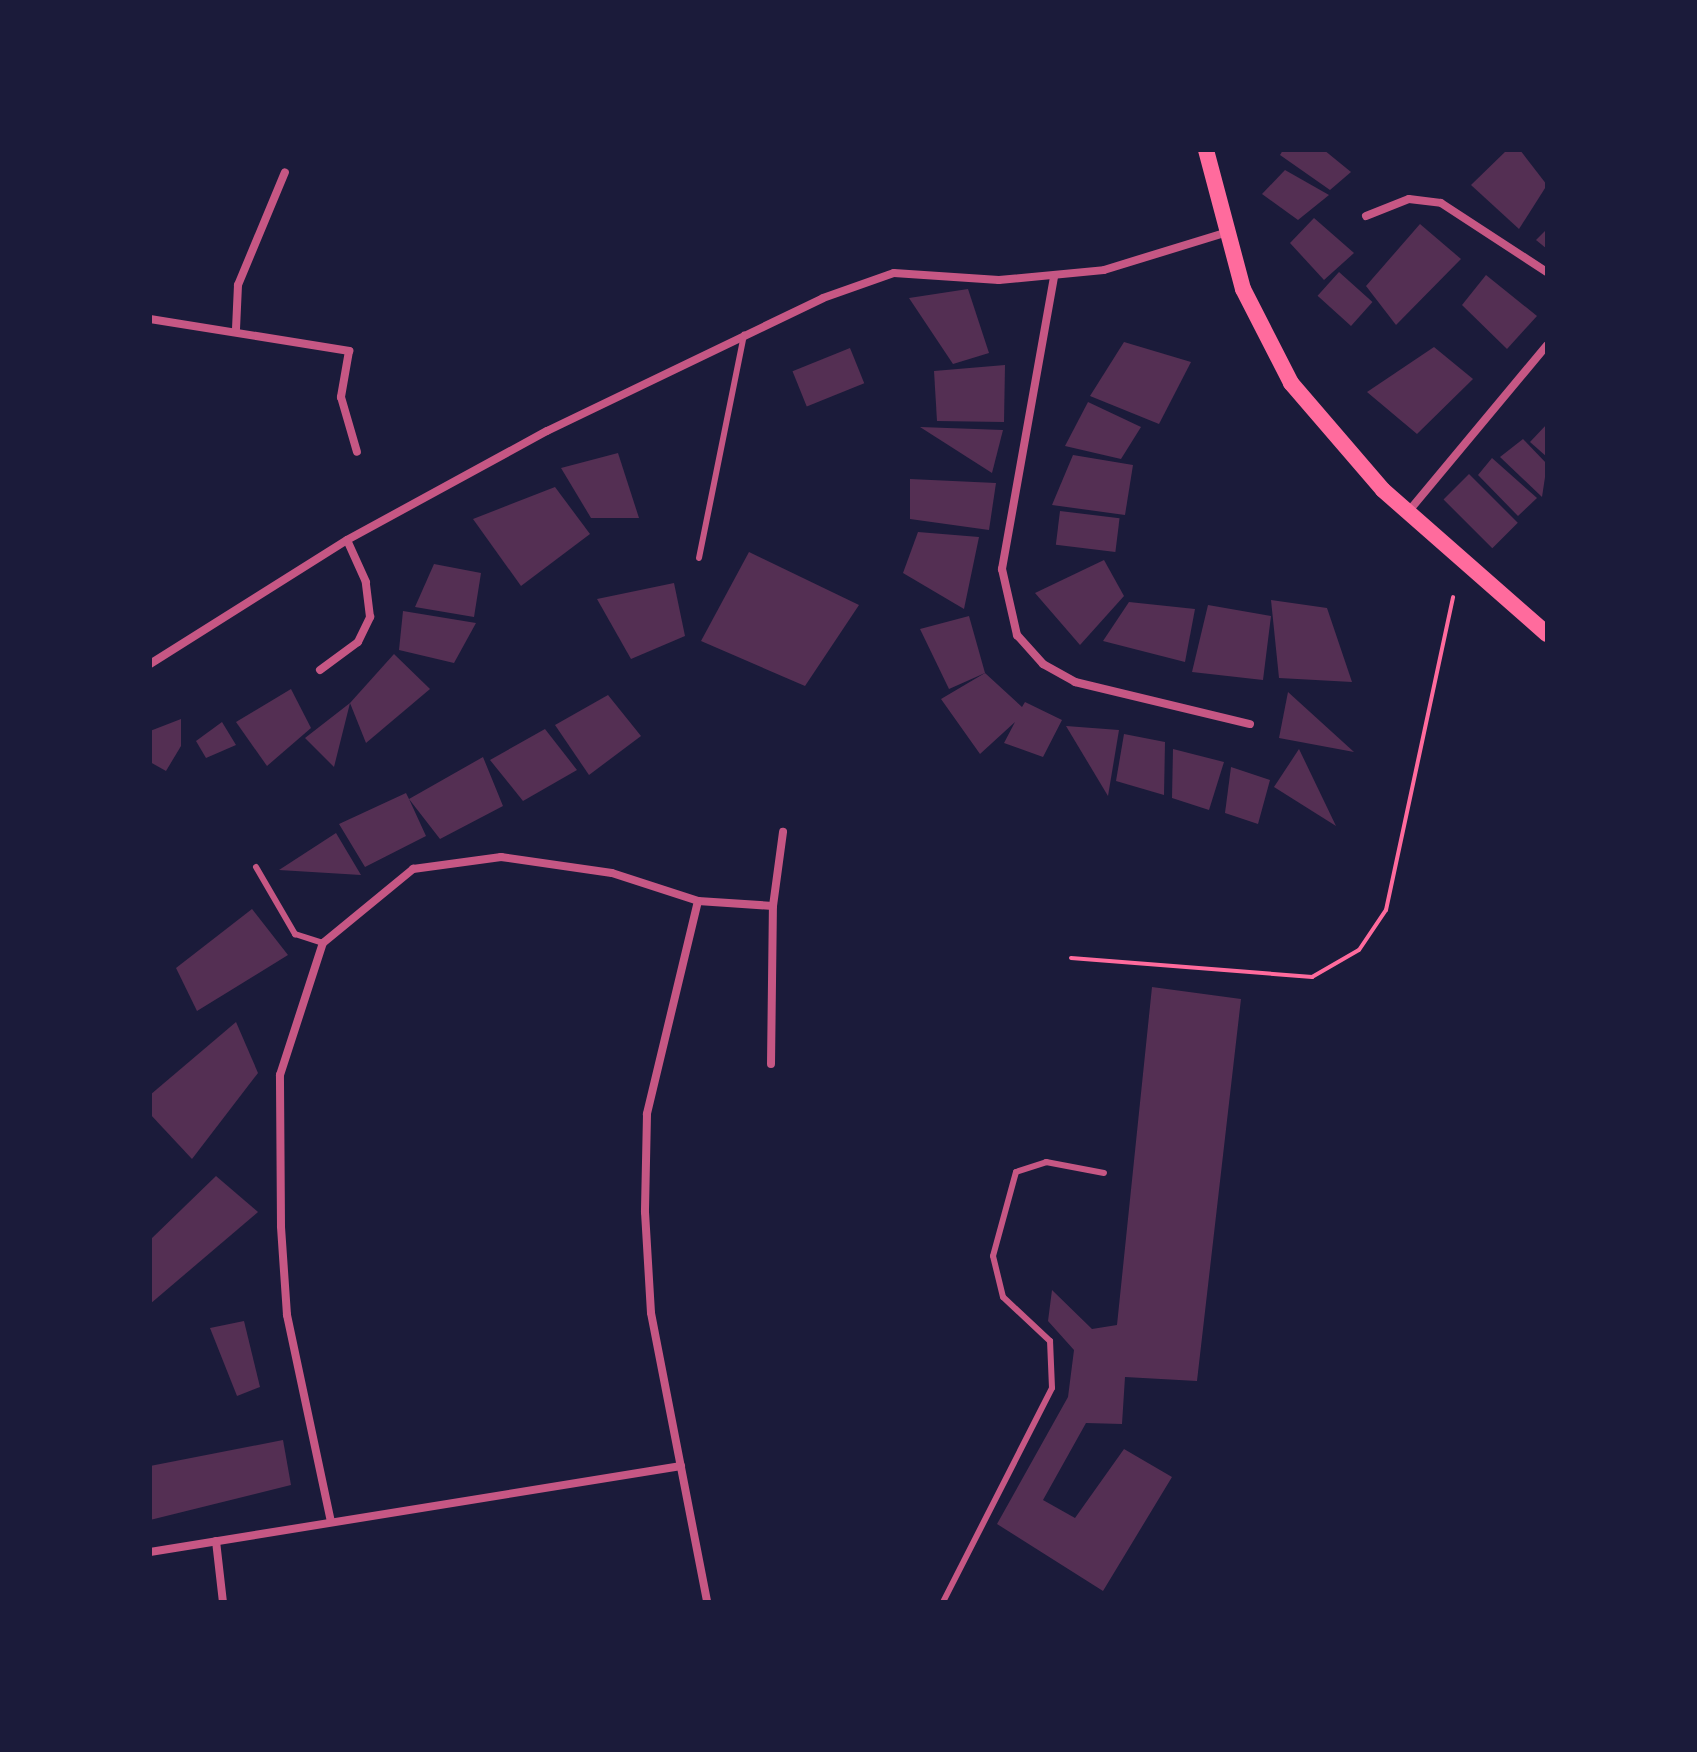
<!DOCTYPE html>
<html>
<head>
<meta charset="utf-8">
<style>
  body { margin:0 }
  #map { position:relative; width:1697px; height:1752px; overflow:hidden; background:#1b1b3a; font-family:Mulish,sans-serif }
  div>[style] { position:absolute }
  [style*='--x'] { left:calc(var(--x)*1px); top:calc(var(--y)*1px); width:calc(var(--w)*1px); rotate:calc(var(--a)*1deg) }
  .building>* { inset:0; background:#542f53; transform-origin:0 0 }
  .path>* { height:4px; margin:-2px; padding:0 2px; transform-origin:2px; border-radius:2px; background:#ff6b9d }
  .service>* { height:6px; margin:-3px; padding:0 3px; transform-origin:3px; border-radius:3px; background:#c65784 }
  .minor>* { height:8px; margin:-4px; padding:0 4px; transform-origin:4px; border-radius:4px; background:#c65784 }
  .secondary>* { height:16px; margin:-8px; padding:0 8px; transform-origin:8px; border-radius:8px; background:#ff6b9d }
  span { translate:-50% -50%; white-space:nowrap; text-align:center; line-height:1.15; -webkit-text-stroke:6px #1b1b3a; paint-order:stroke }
  .frame { position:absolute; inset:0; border:152px solid #1b1b3a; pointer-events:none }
</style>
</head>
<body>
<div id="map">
  <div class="building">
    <div style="clip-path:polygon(1283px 150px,1324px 150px,1351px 172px,1330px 190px,1280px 155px)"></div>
    <div style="clip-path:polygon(1507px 150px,1520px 150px,1547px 185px,1519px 229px,1471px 185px)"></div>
    <div style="clip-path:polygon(1285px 170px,1329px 195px,1298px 220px,1262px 194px)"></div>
    <div style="clip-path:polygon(1314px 218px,1354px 253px,1324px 280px,1290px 243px)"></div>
    <div style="clip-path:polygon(1420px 224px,1461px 259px,1396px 325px,1366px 286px)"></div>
    <div style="clip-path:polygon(1547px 229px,1547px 249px,1536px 240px)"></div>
    <div style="left:1339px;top:272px;width:45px;height:32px;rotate:42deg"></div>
    <div style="clip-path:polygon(1486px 275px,1537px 316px,1507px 349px,1462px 305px)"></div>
    <div style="clip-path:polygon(968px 289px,989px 353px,953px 364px,909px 298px)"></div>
    <div style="clip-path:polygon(1124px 342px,1191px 362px,1159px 424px,1090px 396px)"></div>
    <div style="clip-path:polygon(1434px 347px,1473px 379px,1417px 434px,1367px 392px)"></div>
    <div style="left:850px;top:348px;width:38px;height:62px;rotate:68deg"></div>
    <div style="clip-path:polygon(1005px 365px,1004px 422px,937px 421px,934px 371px)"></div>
    <div style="clip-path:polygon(1088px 402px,1141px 427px,1121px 459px,1065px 446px)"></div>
    <div style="clip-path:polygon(1547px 424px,1547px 457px,1530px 442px)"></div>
    <div style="clip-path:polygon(920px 427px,1003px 430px,992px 473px)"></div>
    <div style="clip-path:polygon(1523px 439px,1547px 464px,1542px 497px,1500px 457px)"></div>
    <div style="clip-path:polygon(618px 453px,639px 518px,591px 518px,561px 468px)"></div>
    <div style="clip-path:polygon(1073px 455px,1133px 465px,1125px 515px,1052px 505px)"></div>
    <div style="clip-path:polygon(1492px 458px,1537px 498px,1518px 516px,1478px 475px)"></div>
    <div style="left:1469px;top:474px;width:69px;height:36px;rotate:45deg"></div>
    <div style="clip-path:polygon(910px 479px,996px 483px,989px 530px,910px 519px)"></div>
    <div style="clip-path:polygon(555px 487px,590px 534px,521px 586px,473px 519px)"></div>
    <div style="left:1060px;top:511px;width:60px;height:34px;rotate:7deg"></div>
    <div style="clip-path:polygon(918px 532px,979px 537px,964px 609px,903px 573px)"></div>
    <div style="clip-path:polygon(749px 552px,859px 605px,805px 686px,701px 641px)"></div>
    <div style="clip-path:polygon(1104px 560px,1124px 596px,1080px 645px,1035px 593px)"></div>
    <div style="clip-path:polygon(434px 564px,481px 573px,474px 617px,415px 607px)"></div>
    <div style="clip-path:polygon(674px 583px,685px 636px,631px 659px,597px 599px)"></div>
    <div style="clip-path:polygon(1271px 600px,1327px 608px,1352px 682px,1279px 678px)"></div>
    <div style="clip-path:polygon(1129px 602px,1195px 609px,1185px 662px,1103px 641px)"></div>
    <div style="clip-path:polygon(1208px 605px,1271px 616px,1263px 680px,1192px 672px)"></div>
    <div style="clip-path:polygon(403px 611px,476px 623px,454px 663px,399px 650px)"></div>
    <div style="clip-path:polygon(969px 616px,985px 673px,949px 689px,920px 629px)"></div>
    <div style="clip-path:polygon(394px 654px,430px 689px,366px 743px,350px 703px)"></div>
    <div style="clip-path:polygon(985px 673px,1022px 707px,1025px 702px,1062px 720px,1043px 757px,1004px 743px,1015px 722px,980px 754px,941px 699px)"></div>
    <div style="clip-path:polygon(291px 689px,311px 728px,267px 766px,236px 722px)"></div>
    <div style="clip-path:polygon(1288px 692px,1354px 752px,1279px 738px)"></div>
    <div style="clip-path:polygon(608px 695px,641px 736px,589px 775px,555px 725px)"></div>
    <div style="clip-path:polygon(350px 703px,334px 767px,305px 738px)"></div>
    <div style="clip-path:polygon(181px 719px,181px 746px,166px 771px,150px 762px,150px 731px)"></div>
    <div style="clip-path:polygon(222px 722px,236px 745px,206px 758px,196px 741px)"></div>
    <div style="clip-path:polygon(1066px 726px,1119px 730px,1108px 796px)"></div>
    <div style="clip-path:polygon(545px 729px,577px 770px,523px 801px,490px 760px)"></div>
    <div style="clip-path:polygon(1124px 734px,1165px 742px,1164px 795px,1116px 781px)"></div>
    <div style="clip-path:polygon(1173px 749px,1224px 762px,1209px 810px,1172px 798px)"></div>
    <div style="clip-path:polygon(1299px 749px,1336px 826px,1274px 787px)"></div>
    <div style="clip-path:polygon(483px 757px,503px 806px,440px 839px,409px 799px,426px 836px,365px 867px,339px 824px,406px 793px,409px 799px)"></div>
    <div style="clip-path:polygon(1231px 767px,1270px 780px,1258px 824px,1225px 813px)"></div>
    <div style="clip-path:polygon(336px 833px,361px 875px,279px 870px)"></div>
    <div style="clip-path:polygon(252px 909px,288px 955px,197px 1011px,176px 968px)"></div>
    <div style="clip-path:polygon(1152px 987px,1241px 999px,1197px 1381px,1125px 1377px,1122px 1424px,1086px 1423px,1043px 1500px,1075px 1518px,1124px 1449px,1172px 1477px,1103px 1591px,997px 1524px,1068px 1397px,1074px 1350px,1048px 1321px,1052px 1290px,1092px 1329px,1117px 1325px)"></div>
    <div style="clip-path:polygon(236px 1022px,258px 1073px,192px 1159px,150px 1114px,150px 1095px)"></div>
    <div style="clip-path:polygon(216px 1176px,258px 1212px,150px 1304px,150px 1240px)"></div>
    <div style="clip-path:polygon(244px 1321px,260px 1387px,237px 1396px,210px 1328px)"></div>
    <div style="clip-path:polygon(283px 1440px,291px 1485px,150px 1520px,150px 1466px)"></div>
  </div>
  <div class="path">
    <div style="--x:1071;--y:958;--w:242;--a:4.5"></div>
    <div style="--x:1312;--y:977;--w:54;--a:-29.9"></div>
    <div style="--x:1359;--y:950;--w:48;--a:-56"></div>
    <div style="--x:1386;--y:910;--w:320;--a:-77.9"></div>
  </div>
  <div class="service">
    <div style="--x:699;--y:558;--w:228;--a:-78.6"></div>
    <div style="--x:256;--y:867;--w:78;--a:59.8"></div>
    <div style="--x:295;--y:934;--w:29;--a:18"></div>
    <div style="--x:943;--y:1602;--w:240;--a:-63"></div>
    <div style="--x:1052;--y:1388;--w:47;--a:-92.4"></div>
    <div style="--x:1050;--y:1341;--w:64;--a:-136.9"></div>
    <div style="--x:1003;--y:1297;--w:42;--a:-103.7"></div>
    <div style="--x:993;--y:1256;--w:87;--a:-74.7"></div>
    <div style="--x:1016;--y:1172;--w:32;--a:-18"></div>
    <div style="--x:1046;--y:1162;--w:59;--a:10.7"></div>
  </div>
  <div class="minor">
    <div style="--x:1366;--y:216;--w:46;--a:-21.6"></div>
    <div style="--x:1409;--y:199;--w:32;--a:7"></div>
    <div style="--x:1441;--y:203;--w:126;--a:33.1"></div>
    <div style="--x:1054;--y:277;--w:297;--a:100.1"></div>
    <div style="--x:1002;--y:569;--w:68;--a:77.2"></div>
    <div style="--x:1017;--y:635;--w:39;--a:48"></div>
    <div style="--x:1043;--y:664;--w:37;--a:29"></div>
    <div style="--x:1075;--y:682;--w:180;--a:13.5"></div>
    <div style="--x:150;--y:319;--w:202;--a:9.1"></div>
    <div style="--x:349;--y:351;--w:47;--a:99.9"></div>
    <div style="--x:341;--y:397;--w:57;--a:73.8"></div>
    <div style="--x:236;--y:329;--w:44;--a:-87.4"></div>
    <div style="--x:238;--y:285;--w:122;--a:-67.4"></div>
    <div style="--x:1408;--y:512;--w:217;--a:-50.2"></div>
    <div style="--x:150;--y:664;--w:233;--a:-32.2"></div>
    <div style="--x:347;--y:540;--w:228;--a:-28.6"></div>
    <div style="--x:547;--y:431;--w:306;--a:-25.7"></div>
    <div style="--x:823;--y:298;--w:75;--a:-19.4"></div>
    <div style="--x:894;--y:273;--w:105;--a:3.8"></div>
    <div style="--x:999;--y:280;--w:105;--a:-5.4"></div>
    <div style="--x:1104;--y:270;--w:126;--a:-17.1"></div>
    <div style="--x:320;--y:670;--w:47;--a:-36.4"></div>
    <div style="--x:358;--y:642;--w:28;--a:-64"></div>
    <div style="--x:370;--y:617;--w:35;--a:-97"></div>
    <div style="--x:366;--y:582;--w:46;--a:-114.3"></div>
    <div style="--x:698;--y:901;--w:75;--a:3.8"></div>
    <div style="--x:771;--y:1064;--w:158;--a:-89.3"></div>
    <div style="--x:773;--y:906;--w:75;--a:-82.3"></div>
    <div style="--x:331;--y:1522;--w:212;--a:-102"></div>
    <div style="--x:287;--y:1315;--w:89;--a:-93.9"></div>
    <div style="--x:281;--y:1226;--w:151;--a:-90.4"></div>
    <div style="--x:280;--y:1075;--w:139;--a:-72"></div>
    <div style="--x:323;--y:943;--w:117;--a:-39.4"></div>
    <div style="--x:413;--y:869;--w:89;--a:-7.8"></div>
    <div style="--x:501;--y:857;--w:112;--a:8.2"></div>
    <div style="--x:612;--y:873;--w:90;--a:18"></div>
    <div style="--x:698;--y:901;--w:219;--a:103.5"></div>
    <div style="--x:647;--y:1114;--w:98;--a:91.2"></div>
    <div style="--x:645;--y:1212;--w:101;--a:86.6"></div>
    <div style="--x:651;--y:1313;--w:294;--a:79"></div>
    <div style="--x:216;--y:1541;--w:61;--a:83.5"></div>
    <div style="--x:150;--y:1552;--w:538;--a:-9.2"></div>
  </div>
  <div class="secondary">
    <div style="--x:1206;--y:150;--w:144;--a:75.1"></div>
    <div style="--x:1243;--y:289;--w:106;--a:62.9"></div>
    <div style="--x:1291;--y:383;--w:141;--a:49.3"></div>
    <div style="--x:1383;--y:490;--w:218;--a:41.3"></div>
  </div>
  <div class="frame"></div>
</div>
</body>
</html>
